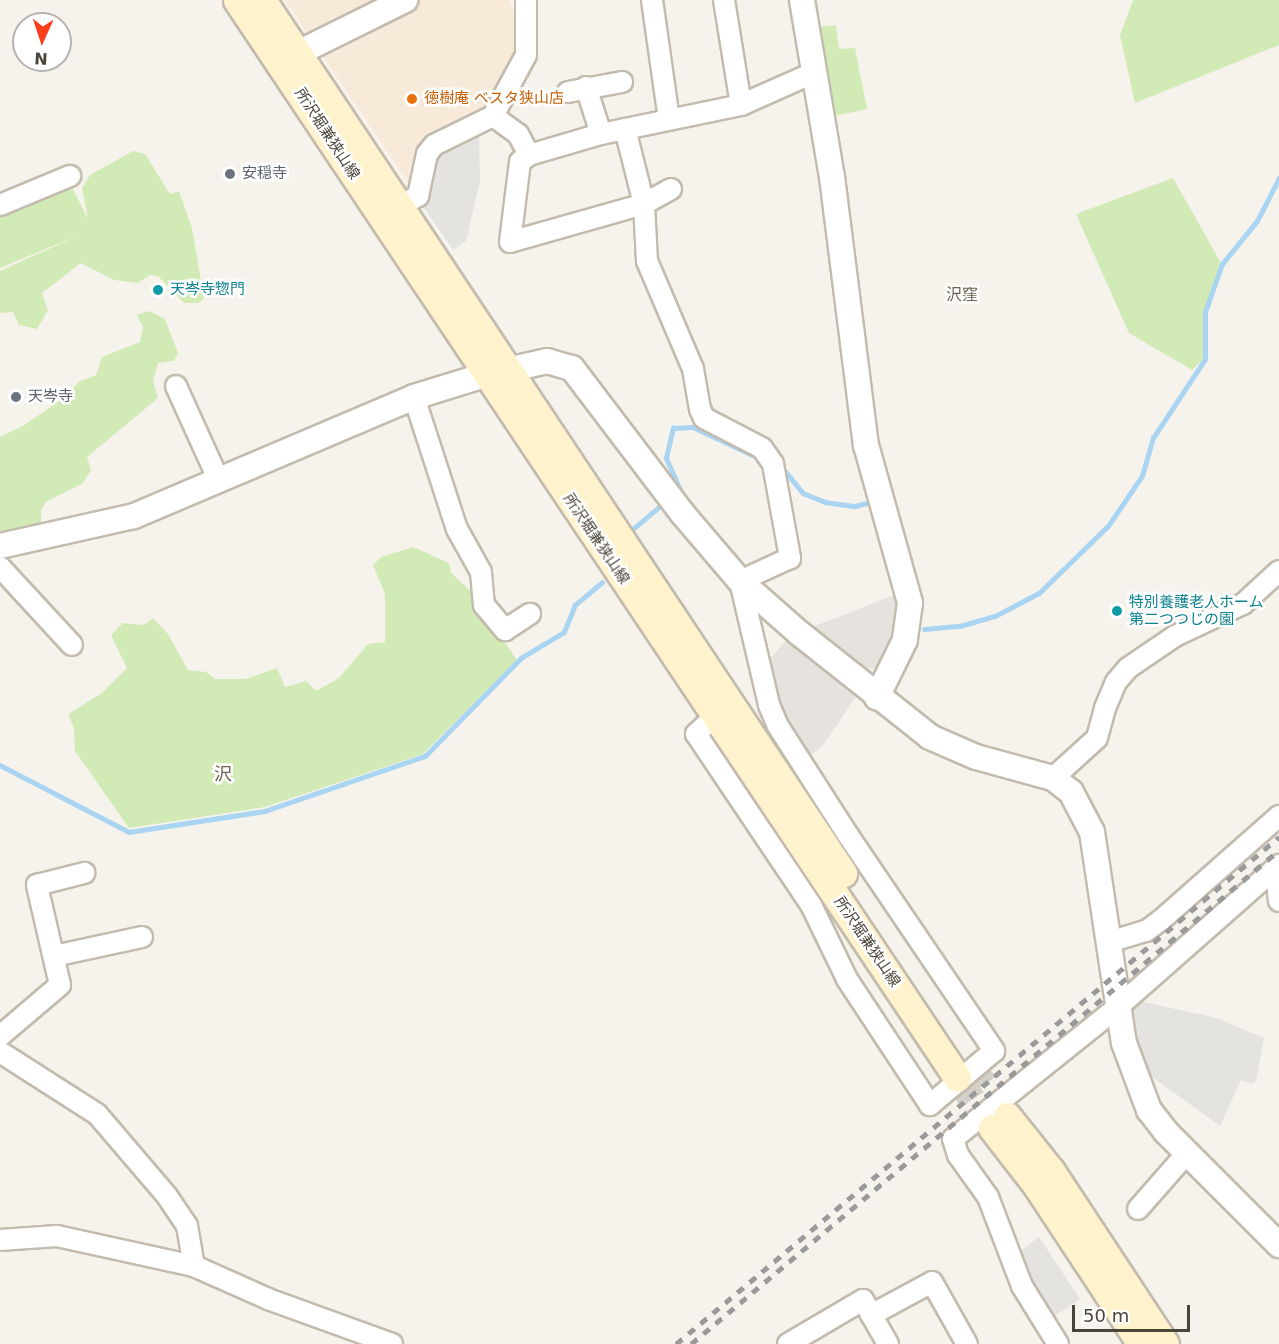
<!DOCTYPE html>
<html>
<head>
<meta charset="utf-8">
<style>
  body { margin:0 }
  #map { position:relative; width:1279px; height:1344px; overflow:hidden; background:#f6f3ec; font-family:"DejaVu Sans","Noto Sans JP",sans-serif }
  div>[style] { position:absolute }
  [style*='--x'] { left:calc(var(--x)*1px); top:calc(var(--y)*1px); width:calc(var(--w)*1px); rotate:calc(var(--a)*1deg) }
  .commercial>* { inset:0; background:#f7ead8 }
  .industrial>* { inset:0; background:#e6e2dd }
  .green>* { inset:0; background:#d2eab5 }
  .parking>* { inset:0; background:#e5e3e0 }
  .stream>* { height:4.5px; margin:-2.25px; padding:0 2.25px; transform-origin:2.25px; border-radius:2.25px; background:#a9d4f2 }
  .secondary-tunnel>* { height:27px; margin-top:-13.5px; transform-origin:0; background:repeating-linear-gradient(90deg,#d4d0c8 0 27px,transparent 0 41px) }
  .roads { filter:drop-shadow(2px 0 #c2bbae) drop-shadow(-2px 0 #c2bbae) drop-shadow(0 2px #c2bbae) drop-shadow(0 -2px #c2bbae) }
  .minor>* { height:20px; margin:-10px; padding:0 10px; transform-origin:10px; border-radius:10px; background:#fff }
  .tertiary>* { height:24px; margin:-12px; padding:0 12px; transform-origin:12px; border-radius:12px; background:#fff }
  .secondary>* { height:27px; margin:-13.5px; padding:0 13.5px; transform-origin:13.5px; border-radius:13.5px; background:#fff3cd }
  .rail>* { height:4.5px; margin-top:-2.25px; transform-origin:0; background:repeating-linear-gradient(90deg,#9a9a9a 0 8px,transparent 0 16px) }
  .dots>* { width:16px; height:16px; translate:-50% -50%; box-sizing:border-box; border:3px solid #fff; border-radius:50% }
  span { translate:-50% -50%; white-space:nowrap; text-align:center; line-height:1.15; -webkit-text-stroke:5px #fff; paint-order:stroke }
  .food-label { font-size:15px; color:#c56008 }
  .left { translate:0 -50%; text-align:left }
  .street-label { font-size:15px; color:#4b4439 }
  .worship-label { font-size:15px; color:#5b616d }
  .culture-label { font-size:15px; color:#0d838f }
  .neighbourhood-label { font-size:16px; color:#6e6250 }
  .quarter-label { font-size:18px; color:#6e6250 }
  .north { position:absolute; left:12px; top:12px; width:60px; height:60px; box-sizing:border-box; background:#fff; border:2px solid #b7b4b0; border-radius:50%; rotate:183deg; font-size:16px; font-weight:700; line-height:24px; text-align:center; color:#4b4439 }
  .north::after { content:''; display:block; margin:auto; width:21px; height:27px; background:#fc3f1d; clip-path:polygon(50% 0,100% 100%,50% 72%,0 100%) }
  .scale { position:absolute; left:1072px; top:1305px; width:118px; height:27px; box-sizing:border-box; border:3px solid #4b4439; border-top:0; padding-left:8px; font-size:18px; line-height:21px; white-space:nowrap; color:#4b4439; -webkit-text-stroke:4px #fff; paint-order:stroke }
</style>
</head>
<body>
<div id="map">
  <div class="commercial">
    <div style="clip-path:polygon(285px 0,509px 0,522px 31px,523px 55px,482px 117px,423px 144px,419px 181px,411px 187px)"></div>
  </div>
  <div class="industrial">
    <div style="clip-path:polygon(899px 593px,897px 632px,881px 664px,873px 669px,859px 666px,810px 628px)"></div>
    <div style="clip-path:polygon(788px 638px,859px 692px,824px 744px,806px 760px,776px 714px,764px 666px)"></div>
  </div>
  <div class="green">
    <div style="clip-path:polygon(1133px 0,1279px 0,1279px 45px,1135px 103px,1120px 35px)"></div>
    <div style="clip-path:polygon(836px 25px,839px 49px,855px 48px,867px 109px,835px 116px,832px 114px,816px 27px)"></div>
    <div style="clip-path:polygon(133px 151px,145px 154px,170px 194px,179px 191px,192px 228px,204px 298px,199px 303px,184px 303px,158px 276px,150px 275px,138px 283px,114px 280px,81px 263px,42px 293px,48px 310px,37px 329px,19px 325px,13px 312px,0 313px,0 271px,84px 233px,0 268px,0 209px,69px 181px,88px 219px,82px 188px,90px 175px)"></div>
    <div style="clip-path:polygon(1173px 178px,1221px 263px,1204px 311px,1204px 358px,1192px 370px,1129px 333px,1076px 214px)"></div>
    <div style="clip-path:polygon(149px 311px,165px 319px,178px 353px,174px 361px,158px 363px,153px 381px,158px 398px,87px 457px,91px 470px,83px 483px,46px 502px,41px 510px,41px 522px,0 534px,0 437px,23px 426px,65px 397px,80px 381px,96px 375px,102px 357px,140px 342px,143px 327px,137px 315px)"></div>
    <div style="clip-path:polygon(413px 547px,449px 563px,451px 573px,472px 592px,490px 631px,504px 641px,517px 660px,423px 754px,265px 807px,129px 828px,75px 751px,74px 728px,68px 714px,102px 693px,127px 668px,111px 635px,123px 623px,144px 625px,153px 618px,168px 634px,188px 670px,206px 672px,215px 679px,246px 679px,277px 668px,285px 687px,306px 681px,316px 691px,339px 678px,368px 644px,385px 642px,385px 594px,373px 565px,381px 557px)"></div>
  </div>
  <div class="parking">
    <div style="clip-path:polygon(479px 129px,480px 181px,466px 241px,453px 250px,422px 205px,430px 157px)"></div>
    <div style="clip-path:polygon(1134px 1000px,1217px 1018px,1264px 1038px,1256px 1081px,1252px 1084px,1241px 1080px,1220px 1126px,1144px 1071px,1131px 1008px)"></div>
    <div style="clip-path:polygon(1039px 1237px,1080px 1299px,1049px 1320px,1015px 1255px)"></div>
  </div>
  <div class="stream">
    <div style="--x:786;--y:472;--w:27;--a:51"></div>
    <div style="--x:803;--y:493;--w:24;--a:22"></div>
    <div style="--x:825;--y:502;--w:30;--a:8"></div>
    <div style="--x:855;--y:506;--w:16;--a:-15"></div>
    <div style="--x:680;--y:490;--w:35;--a:-114"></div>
    <div style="--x:666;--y:458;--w:31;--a:-77"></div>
    <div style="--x:673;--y:428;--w:20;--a:-3"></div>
    <div style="--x:693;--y:427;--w:73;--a:25.2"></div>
    <div style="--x:634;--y:528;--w:33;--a:-40"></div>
    <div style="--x:924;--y:629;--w:36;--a:-5"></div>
    <div style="--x:960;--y:626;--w:36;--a:-16"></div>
    <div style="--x:995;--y:616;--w:50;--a:-27.6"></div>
    <div style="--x:1039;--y:593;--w:96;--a:-44.2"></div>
    <div style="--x:1108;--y:526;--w:60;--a:-55.8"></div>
    <div style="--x:1142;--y:476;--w:40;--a:-74"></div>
    <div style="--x:1153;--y:438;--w:95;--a:-56.6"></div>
    <div style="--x:1205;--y:359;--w:47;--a:-90"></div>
    <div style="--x:1205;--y:312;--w:51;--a:-70.5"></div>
    <div style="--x:1222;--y:264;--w:55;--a:-50.9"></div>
    <div style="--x:1257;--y:221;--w:48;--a:-62.9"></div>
    <div style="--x:0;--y:765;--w:145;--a:27.4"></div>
    <div style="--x:129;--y:832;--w:138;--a:-8.8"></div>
    <div style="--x:265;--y:811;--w:169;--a:-19"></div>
    <div style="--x:425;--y:756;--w:137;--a:-45.6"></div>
    <div style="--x:521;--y:658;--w:50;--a:-31.2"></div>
    <div style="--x:564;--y:632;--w:29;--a:-68"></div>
    <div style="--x:575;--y:605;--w:35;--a:-40"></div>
  </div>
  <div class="secondary-tunnel">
    <div style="--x:969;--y:1062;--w:66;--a:54.9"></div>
    <div style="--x:957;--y:1077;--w:62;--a:55.5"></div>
  </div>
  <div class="roads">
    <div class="minor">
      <div style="--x:652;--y:0;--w:120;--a:81.9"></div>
      <div style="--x:724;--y:0;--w:106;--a:80.8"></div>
      <div style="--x:586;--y:87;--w:49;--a:72.3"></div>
      <div style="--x:568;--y:92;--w:55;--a:-10.5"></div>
      <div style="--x:493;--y:116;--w:31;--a:36"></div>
      <div style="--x:518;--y:134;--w:24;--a:62"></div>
      <div style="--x:625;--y:129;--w:77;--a:75.8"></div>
      <div style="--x:644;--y:204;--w:57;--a:87"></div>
      <div style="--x:647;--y:261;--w:117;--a:66.9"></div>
      <div style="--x:693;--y:369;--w:41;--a:80.1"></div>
      <div style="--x:700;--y:409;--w:10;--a:66"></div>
      <div style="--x:704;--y:418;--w:65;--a:27.3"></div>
      <div style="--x:762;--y:448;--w:19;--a:55"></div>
      <div style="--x:773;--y:464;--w:96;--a:79.7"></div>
      <div style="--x:790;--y:558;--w:55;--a:155.3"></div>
      <div style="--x:740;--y:581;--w:127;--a:76.8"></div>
      <div style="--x:769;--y:705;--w:23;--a:67"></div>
      <div style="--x:778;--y:726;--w:130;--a:57.3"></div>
      <div style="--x:848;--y:835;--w:261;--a:55.9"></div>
      <div style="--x:994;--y:1051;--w:84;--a:139.8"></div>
      <div style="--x:930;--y:1105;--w:151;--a:-123.4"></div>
      <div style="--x:847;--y:979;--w:82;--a:-115.9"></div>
      <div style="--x:811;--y:905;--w:206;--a:-123.9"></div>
      <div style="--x:696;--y:734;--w:26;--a:-43"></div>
      <div style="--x:671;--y:189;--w:31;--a:151"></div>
      <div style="--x:644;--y:204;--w:139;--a:164.2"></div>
      <div style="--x:510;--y:242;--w:81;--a:-82.9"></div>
      <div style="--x:520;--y:162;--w:11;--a:-38"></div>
      <div style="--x:529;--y:155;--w:75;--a:-16.3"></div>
      <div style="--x:601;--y:134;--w:143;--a:-11.7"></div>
      <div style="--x:741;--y:105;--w:79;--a:-24"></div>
      <div style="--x:0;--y:205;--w:76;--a:-22.5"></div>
      <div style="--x:400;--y:206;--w:21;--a:-29"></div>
      <div style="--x:418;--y:196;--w:43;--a:-77.9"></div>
      <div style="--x:427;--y:154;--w:11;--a:-52"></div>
      <div style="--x:434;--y:145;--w:66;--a:-26.2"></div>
      <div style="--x:493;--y:116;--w:69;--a:-61.6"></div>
      <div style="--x:526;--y:55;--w:55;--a:-90"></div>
      <div style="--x:176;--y:386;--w:104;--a:65.6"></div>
      <div style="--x:414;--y:397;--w:139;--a:72"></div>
      <div style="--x:457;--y:529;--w:49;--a:60.8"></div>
      <div style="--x:481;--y:572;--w:33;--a:85"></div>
      <div style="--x:484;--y:605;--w:33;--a:50"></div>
      <div style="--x:505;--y:630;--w:30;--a:-33"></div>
      <div style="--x:0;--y:567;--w:106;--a:47.3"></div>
      <div style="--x:1053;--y:778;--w:59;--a:-42.3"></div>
      <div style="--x:1097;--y:738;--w:31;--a:-75"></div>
      <div style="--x:1105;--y:708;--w:28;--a:-67"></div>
      <div style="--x:1116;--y:682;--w:18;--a:-49"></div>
      <div style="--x:1128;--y:668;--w:57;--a:-34.2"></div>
      <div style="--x:1175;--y:636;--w:75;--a:-25.2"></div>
      <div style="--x:1243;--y:604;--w:49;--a:-42.5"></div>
      <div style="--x:1276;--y:868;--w:33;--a:85"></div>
      <div style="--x:1109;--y:942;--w:39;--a:-17"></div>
      <div style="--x:1146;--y:931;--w:17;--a:-36"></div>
      <div style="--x:1160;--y:921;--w:159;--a:-41.4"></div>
      <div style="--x:54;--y:956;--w:90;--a:-12.2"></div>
      <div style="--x:0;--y:1036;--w:79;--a:-40.4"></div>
      <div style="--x:60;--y:985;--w:103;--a:-103"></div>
      <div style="--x:37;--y:885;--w:49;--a:-14.3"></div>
      <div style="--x:0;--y:1052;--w:115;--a:32.6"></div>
      <div style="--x:97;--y:1114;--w:108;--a:49.5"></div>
      <div style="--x:167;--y:1196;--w:36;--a:56"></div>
      <div style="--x:187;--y:1226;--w:41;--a:80.1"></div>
      <div style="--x:1138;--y:1209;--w:74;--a:-48.8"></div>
      <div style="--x:0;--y:1240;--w:57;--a:-4"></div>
      <div style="--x:57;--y:1236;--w:140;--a:12.4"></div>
      <div style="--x:194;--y:1266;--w:81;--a:24"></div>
      <div style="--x:268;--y:1299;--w:132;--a:19.9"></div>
      <div style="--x:871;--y:1315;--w:69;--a:-28.4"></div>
      <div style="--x:932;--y:1282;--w:71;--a:60.6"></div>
      <div style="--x:788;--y:1344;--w:87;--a:-30.4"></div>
      <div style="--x:863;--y:1300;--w:51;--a:60.4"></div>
      <div style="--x:1058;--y:1344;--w:68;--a:-121.8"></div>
      <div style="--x:1022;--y:1286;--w:95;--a:-110.9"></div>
      <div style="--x:988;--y:1197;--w:52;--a:-125.5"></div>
      <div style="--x:958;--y:1155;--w:17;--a:-107"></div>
      <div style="--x:953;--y:1139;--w:211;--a:-38.7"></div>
      <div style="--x:1118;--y:1007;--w:215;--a:-41.4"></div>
    </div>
    <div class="tertiary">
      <div style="--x:802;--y:0;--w:180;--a:80.4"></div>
      <div style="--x:832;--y:177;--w:270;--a:82.8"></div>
      <div style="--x:866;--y:445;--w:164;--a:74.4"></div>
      <div style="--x:910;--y:603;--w:37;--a:98"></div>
      <div style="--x:905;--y:640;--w:64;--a:116.2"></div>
      <div style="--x:280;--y:62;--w:140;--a:-26.4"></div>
      <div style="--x:0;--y:546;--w:137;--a:-12.6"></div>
      <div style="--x:134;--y:516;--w:304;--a:-23"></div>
      <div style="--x:414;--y:397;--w:74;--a:-17.2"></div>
      <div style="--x:485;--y:375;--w:64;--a:-12.7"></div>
      <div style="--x:547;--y:361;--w:26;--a:16"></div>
      <div style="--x:572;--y:368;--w:182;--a:52.8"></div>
      <div style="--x:682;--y:513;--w:89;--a:49.5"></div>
      <div style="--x:740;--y:581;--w:79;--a:41.4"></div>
      <div style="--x:799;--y:633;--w:167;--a:38.4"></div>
      <div style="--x:930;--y:737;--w:50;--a:23.5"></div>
      <div style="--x:976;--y:757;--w:80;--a:15.3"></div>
      <div style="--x:1053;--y:778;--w:23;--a:38"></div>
      <div style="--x:1071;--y:792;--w:45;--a:62.3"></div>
      <div style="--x:1092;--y:832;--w:213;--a:81.4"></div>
      <div style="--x:1124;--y:1043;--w:72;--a:69.5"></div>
      <div style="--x:1149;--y:1110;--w:28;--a:52"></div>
      <div style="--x:1166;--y:1132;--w:160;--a:45"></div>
    </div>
    <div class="secondary">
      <div style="--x:237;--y:0;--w:1296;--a:56.24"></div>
      <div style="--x:262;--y:0;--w:1049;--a:56.36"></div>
      <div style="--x:1007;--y:1116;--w:70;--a:51.3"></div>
      <div style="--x:1051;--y:1171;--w:207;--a:56.6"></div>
      <div style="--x:992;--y:1128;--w:73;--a:52.2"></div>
      <div style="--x:1037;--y:1186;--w:189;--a:56.6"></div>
    </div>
  </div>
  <div class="rail">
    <div style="--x:676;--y:1344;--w:788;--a:-40.06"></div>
    <div style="--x:691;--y:1344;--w:768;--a:-40.03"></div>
  </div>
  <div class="dots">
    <div style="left:412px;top:99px;background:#e8710a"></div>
    <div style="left:230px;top:174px;background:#6b7280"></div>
    <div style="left:158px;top:290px;background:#0f9aa8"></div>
    <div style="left:16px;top:397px;background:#6b7280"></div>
    <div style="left:1117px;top:611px;background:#0f9aa8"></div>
  </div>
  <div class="food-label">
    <span class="left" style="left:424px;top:99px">徳樹庵 ベスタ狭山店</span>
  </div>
  <div class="street-label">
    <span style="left:327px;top:134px;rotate:57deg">所沢堀兼狭山線</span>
    <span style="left:596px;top:539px;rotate:56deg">所沢堀兼狭山線</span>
    <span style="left:867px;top:942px;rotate:56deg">所沢堀兼狭山線</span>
  </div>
  <div class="worship-label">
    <span class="left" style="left:242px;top:174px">安穏寺</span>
    <span class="left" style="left:28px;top:397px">天岑寺</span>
  </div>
  <div class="culture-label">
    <span class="left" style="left:170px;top:290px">天岑寺惣門</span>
    <span class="left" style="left:1129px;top:611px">特別養護老人ホーム<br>第二つつじの園</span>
  </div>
  <div class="neighbourhood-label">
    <span style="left:962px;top:295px">沢窪</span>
  </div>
  <div class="quarter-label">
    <span style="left:223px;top:774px">沢</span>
  </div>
  <div class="north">N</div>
  <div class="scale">50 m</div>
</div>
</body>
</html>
